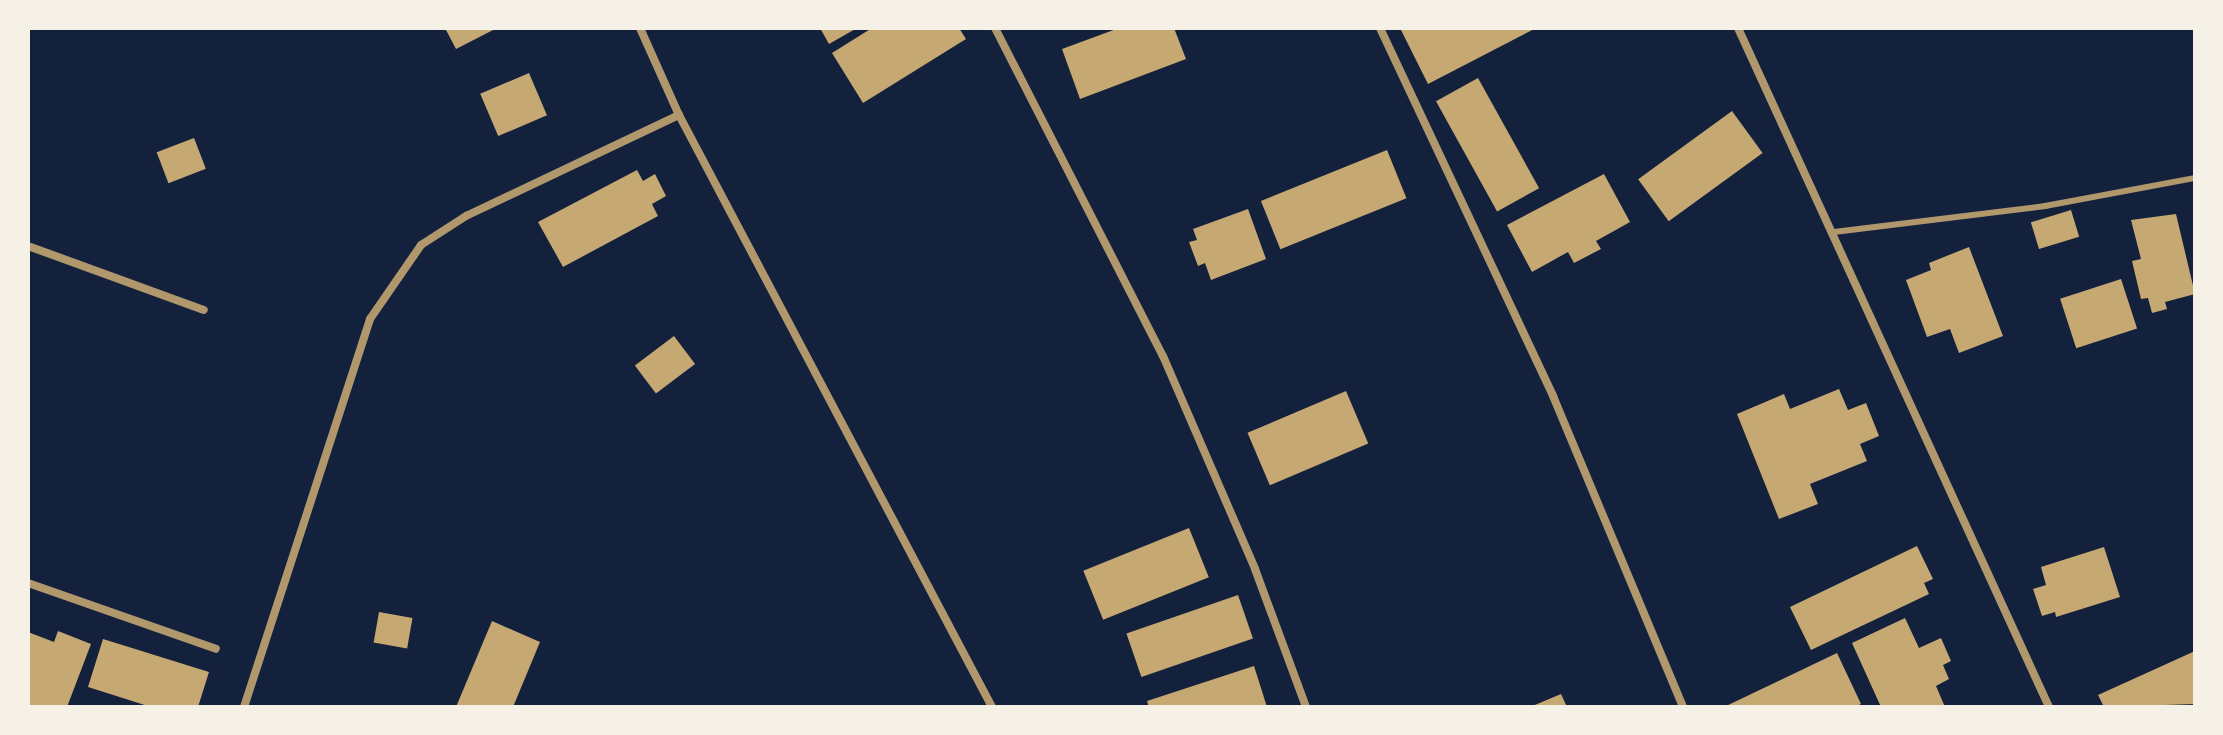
<!DOCTYPE html>
<html>
<head>
<meta charset="utf-8">
<style>
  body { margin:0 }
  #map { position:relative; width:2223px; height:735px; overflow:hidden; background:#14213d; font-family:Raleway,sans-serif }
  div>[style] { position:absolute }
  [style*='--x'] { left:calc(var(--x)*1px); top:calc(var(--y)*1px); width:calc(var(--w)*1px); rotate:calc(var(--a)*1deg) }
  .building>* { inset:0; background:#c6a872; transform-origin:0 0 }
  .service>* { height:6px; margin:-3px; padding:0 3px; transform-origin:3px; border-radius:3px; background:#b1986c }
  .minor>* { height:8px; margin:-4px; padding:0 4px; transform-origin:4px; border-radius:4px; background:#b1986c }
  span { translate:-50% -50%; white-space:nowrap; text-align:center; line-height:1.15; -webkit-text-stroke:7px #f6f1e7; paint-order:stroke }
  .frame { position:absolute; inset:0; border:30px solid #f6f1e7; pointer-events:none }
</style>
</head>
<body>
<div id="map">
  <div class="building">
    <div style="clip-path:polygon(445px 28px,497px 28px,456px 49px)"></div>
    <div style="clip-path:polygon(820px 28px,857px 28px,829px 44px)"></div>
    <div style="clip-path:polygon(872px 28px,959px 28px,966px 39px,863px 103px,832px 53px)"></div>
    <div style="clip-path:polygon(1119px 28px,1174px 28px,1186px 59px,1080px 99px,1062px 49px)"></div>
    <div style="clip-path:polygon(1400px 28px,1536px 28px,1428px 84px)"></div>
    <div style="left:529px;top:73px;width:46px;height:53px;rotate:67deg"></div>
    <div style="left:1478px;top:78px;width:126px;height:48px;rotate:61deg"></div>
    <div style="left:1732px;top:111px;width:52px;height:116px;rotate:54deg"></div>
    <div style="left:194px;top:138px;width:33px;height:40px;rotate:69deg"></div>
    <div style="left:1387px;top:150px;width:52px;height:136px;rotate:68deg"></div>
    <div style="clip-path:polygon(637px 170px,643px 181px,655px 174px,666px 196px,652px 204px,658px 216px,563px 267px,538px 222px)"></div>
    <div style="clip-path:polygon(1604px 174px,1630px 222px,1596px 241px,1601px 249px,1574px 263px,1568px 252px,1532px 272px,1507px 225px)"></div>
    <div style="clip-path:polygon(1248px 209px,1266px 259px,1211px 280px,1205px 263px,1198px 266px,1189px 242px,1197px 240px,1193px 229px)"></div>
    <div style="left:2071px;top:210px;width:28px;height:42px;rotate:73deg"></div>
    <div style="clip-path:polygon(2176px 214px,2195px 294px,2165px 302px,2167px 309px,2152px 313px,2148px 298px,2141px 299px,2132px 261px,2141px 259px,2131px 220px)"></div>
    <div style="clip-path:polygon(1969px 247px,2003px 336px,1959px 353px,1950px 329px,1927px 337px,1906px 280px,1931px 270px,1929px 263px)"></div>
    <div style="left:2121px;top:279px;width:52px;height:64px;rotate:72deg"></div>
    <div style="left:674px;top:336px;width:35px;height:49px;rotate:53deg"></div>
    <div style="clip-path:polygon(1839px 389px,1848px 410px,1866px 403px,1879px 436px,1860px 444px,1867px 461px,1810px 484px,1818px 504px,1779px 519px,1737px 414px,1784px 394px,1790px 409px)"></div>
    <div style="left:1346px;top:391px;width:57px;height:107px;rotate:67deg"></div>
    <div style="left:1189px;top:528px;width:53px;height:114px;rotate:68deg"></div>
    <div style="clip-path:polygon(1917px 546px,1933px 579px,1924px 583px,1929px 594px,1811px 650px,1790px 607px)"></div>
    <div style="clip-path:polygon(2104px 547px,2120px 597px,2056px 617px,2055px 612px,2042px 616px,2033px 589px,2046px 585px,2041px 567px)"></div>
    <div style="left:1238px;top:595px;width:46px;height:118px;rotate:71deg"></div>
    <div style="left:379px;top:612px;width:34px;height:31px;rotate:10deg"></div>
    <div style="clip-path:polygon(1905px 618px,1919px 648px,1941px 638px,1951px 661px,1943px 665px,1949px 679px,1936px 686px,1945px 707px,1881px 707px,1852px 643px)"></div>
    <div style="clip-path:polygon(492px 621px,540px 642px,513px 707px,456px 707px)"></div>
    <div style="clip-path:polygon(58px 631px,91px 644px,67px 707px,28px 707px,28px 632px,54px 642px)"></div>
    <div style="clip-path:polygon(103px 639px,209px 672px,198px 707px,151px 707px,88px 687px)"></div>
    <div style="clip-path:polygon(2195px 651px,2195px 704px,2104px 707px,2098px 695px)"></div>
    <div style="clip-path:polygon(1837px 653px,1861px 704px,1854px 707px,1724px 707px)"></div>
    <div style="clip-path:polygon(1254px 666px,1267px 707px,1149px 707px,1147px 701px)"></div>
    <div style="clip-path:polygon(1561px 694px,1567px 707px,1530px 707px)"></div>
  </div>
  <div class="service">
    <div style="--x:1834;--y:232;--w:213;--a:-7"></div>
    <div style="--x:2045;--y:206;--w:153;--a:-10.6"></div>
  </div>
  <div class="minor">
    <div style="--x:640;--y:28;--w:95;--a:65.9"></div>
    <div style="--x:679;--y:115;--w:670;--a:62.13"></div>
    <div style="--x:995;--y:28;--w:369;--a:62.9"></div>
    <div style="--x:1163;--y:356;--w:232;--a:66.6"></div>
    <div style="--x:1255;--y:569;--w:147;--a:69.7"></div>
    <div style="--x:1380;--y:28;--w:407;--a:64.8"></div>
    <div style="--x:1553;--y:396;--w:337;--a:67.3"></div>
    <div style="--x:1738;--y:28;--w:747;--a:65.39"></div>
    <div style="--x:28;--y:246;--w:187;--a:20"></div>
    <div style="--x:28;--y:583;--w:199;--a:19.3"></div>
    <div style="--x:244;--y:707;--w:408;--a:-72"></div>
    <div style="--x:370;--y:319;--w:90;--a:-55.4"></div>
    <div style="--x:421;--y:245;--w:54;--a:-32.8"></div>
    <div style="--x:466;--y:216;--w:236;--a:-25.4"></div>
  </div>
  <div class="frame"></div>
</div>
</body>
</html>
